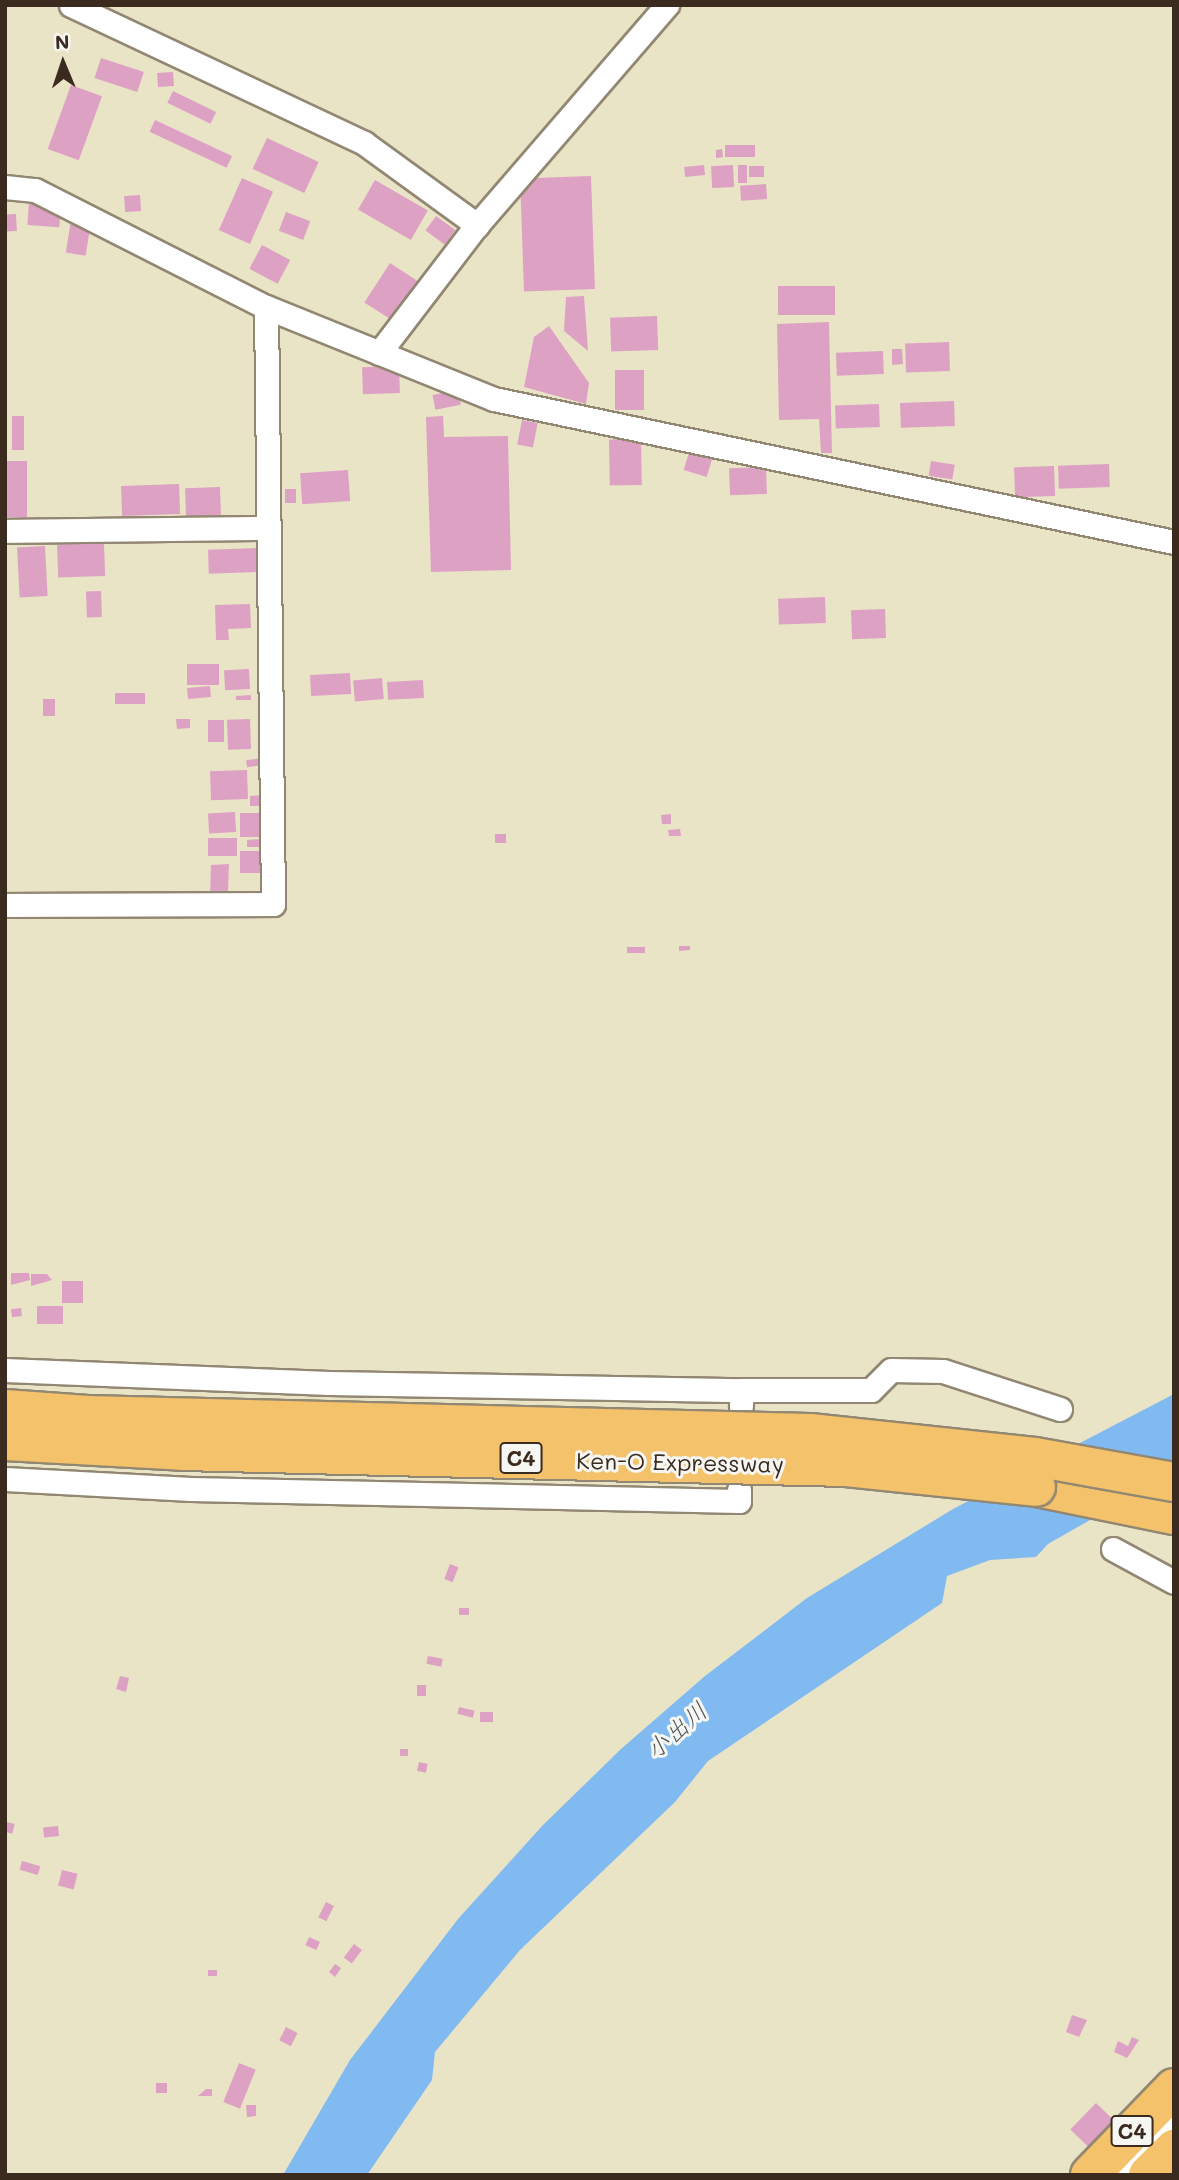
<!DOCTYPE html>
<html>
<head>
<meta charset="utf-8">
<style>
  body { margin:0 }
  #map { position:relative; width:1179px; height:2180px; overflow:hidden; background:#eae4c7; font-family:Mali,"Klee One",sans-serif }
  div>[style] { position:absolute }
  [style*='--x'] { left:calc(var(--x)*1px); top:calc(var(--y)*1px); width:calc(var(--w)*1px); rotate:calc(var(--a)*1deg) }
  .water>* { inset:0; background:#80baf1 }
  .building>* { inset:0; background:#dda1c4; transform-origin:0 0 }
  .roads { filter:drop-shadow(2px 0 #928772) drop-shadow(-2px 0 #928772) drop-shadow(0 2px #928772) drop-shadow(0 -2px #928772) }
  .minor>* { height:23px; margin:-11.5px; padding:0 11.5px; transform-origin:11.5px; border-radius:11.5px; background:#fff }
  .motorway>* { height:38px; margin:-19px; padding:0 19px; transform-origin:19px; border-radius:19px; background:#f3c26a }
  .bridges { filter:drop-shadow(2px 0 #928772) drop-shadow(-2px 0 #928772) drop-shadow(0 2px #928772) drop-shadow(0 -2px #928772) }
  .motorway-bridge>* { height:38px; margin:-19px; padding:0 19px; transform-origin:19px; border-radius:19px; background:#f3c26a }
  span { translate:-50% -50%; white-space:nowrap; text-align:center; line-height:1.15; -webkit-text-stroke:6px #f6f6f2; paint-order:stroke }
  .shield-label span { padding:2px 5px; background:#f6f6f2; border:2px solid; border-radius:5px; -webkit-text-stroke-width:0 }
  .shield-label { font-size:21px; color:#3b2a1e; font-weight:700 }
  .street-label { font-size:23px; color:#3b2a1e }
  .water-label { font-size:24px; color:#50555d; font-style:italic }
  .frame { position:absolute; inset:0; border:7px solid #3b2a1e; pointer-events:none }
  .north { position:absolute; left:28px; top:28px; width:70px; height:70px; -webkit-text-stroke:5px #f6f6f2; paint-order:stroke; rotate:358deg; font-size:19px; font-weight:700; line-height:28px; text-align:center; color:#3b2a1e }
  .north::after { content:''; display:block; margin:auto; width:24px; height:32px; background:#3b2a1e; clip-path:polygon(50% 0,100% 100%,50% 72%,0 100%) }
</style>
</head>
<body>
<div id="map">
  <div class="water">
    <div style="clip-path:polygon(1174px 1394px,1174px 1472px,1048px 1544px,1036px 1557px,990px 1560px,947px 1576px,942px 1603px,708px 1761px,675px 1802px,520px 1950px,435px 2052px,432px 2080px,367px 2175px,283px 2175px,350px 2060px,458px 1919px,542px 1826px,621px 1749px,705px 1676px,807px 1598px,953px 1509px)"></div>
  </div>
  <div class="building">
    <div style="left:101px;top:58px;width:45px;height:21px;rotate:18deg"></div>
    <div style="left:173px;top:72px;width:14px;height:16px;rotate:86deg"></div>
    <div style="left:71px;top:85px;width:33px;height:68px;rotate:20deg"></div>
    <div style="left:173px;top:91px;width:48px;height:13px;rotate:26deg"></div>
    <div style="left:155px;top:120px;width:85px;height:13px;rotate:25deg"></div>
    <div style="left:267px;top:138px;width:57px;height:34px;rotate:25deg"></div>
    <div style="left:755px;top:145px;width:12px;height:30px;rotate:90deg"></div>
    <div style="clip-path:polygon(722px 149px,723px 157px,716px 158px,716px 150px)"></div>
    <div style="left:704px;top:165px;width:10px;height:20px;rotate:84deg"></div>
    <div style="left:733px;top:165px;width:22px;height:22px;rotate:87deg"></div>
    <div style="left:738px;top:165px;width:9px;height:18px"></div>
    <div style="left:764px;top:166px;width:11px;height:15px;rotate:90deg"></div>
    <div style="left:591px;top:176px;width:113px;height:71px;rotate:88deg"></div>
    <div style="left:242px;top:178px;width:34px;height:57px;rotate:24deg"></div>
    <div style="left:375px;top:180px;width:61px;height:34px;rotate:30deg"></div>
    <div style="left:766px;top:184px;width:15px;height:26px;rotate:86deg"></div>
    <div style="left:140px;top:195px;width:16px;height:16px;rotate:86deg"></div>
    <div style="left:29px;top:202px;width:32px;height:23px;rotate:4deg"></div>
    <div style="left:286px;top:212px;width:26px;height:20px;rotate:21deg"></div>
    <div style="left:16px;top:214px;width:17px;height:11px;rotate:87deg"></div>
    <div style="left:436px;top:216px;width:24px;height:18px;rotate:36deg"></div>
    <div style="left:71px;top:220px;width:20px;height:33px;rotate:9deg"></div>
    <div style="left:262px;top:245px;width:32px;height:27px;rotate:28deg"></div>
    <div style="left:390px;top:263px;width:37px;height:47px;rotate:33deg"></div>
    <div style="left:835px;top:286px;width:29px;height:57px;rotate:90deg"></div>
    <div style="clip-path:polygon(584px 296px,588px 351px,564px 331px,566px 297px)"></div>
    <div style="left:657px;top:316px;width:34px;height:47px;rotate:88deg"></div>
    <div style="clip-path:polygon(829px 322px,832px 453px,821px 453px,819px 419px,779px 420px,777px 324px)"></div>
    <div style="clip-path:polygon(549px 326px,589px 383px,586px 404px,524px 387px,534px 337px)"></div>
    <div style="left:949px;top:342px;width:29px;height:44px;rotate:88deg"></div>
    <div style="clip-path:polygon(892px 349px,902px 349px,903px 364px,892px 365px)"></div>
    <div style="left:883px;top:351px;width:23px;height:47px;rotate:88deg"></div>
    <div style="left:399px;top:366px;width:27px;height:37px;rotate:88deg"></div>
    <div style="left:615px;top:370px;width:29px;height:40px"></div>
    <div style="left:458px;top:390px;width:15px;height:26px;rotate:79deg"></div>
    <div style="left:954px;top:401px;width:25px;height:54px;rotate:88deg"></div>
    <div style="left:879px;top:404px;width:23px;height:44px;rotate:88deg"></div>
    <div style="left:12px;top:416px;width:12px;height:34px"></div>
    <div style="clip-path:polygon(443px 416px,444px 437px,508px 436px,511px 570px,431px 572px,426px 417px)"></div>
    <div style="left:522px;top:420px;width:16px;height:25px;rotate:11deg"></div>
    <div style="left:641px;top:439px;width:46px;height:32px;rotate:89deg"></div>
    <div style="left:691px;top:446px;width:24px;height:25px;rotate:17deg"></div>
    <div style="left:5px;top:461px;width:22px;height:56px"></div>
    <div style="left:931px;top:461px;width:24px;height:15px;rotate:9deg"></div>
    <div style="left:1109px;top:464px;width:23px;height:51px;rotate:88deg"></div>
    <div style="left:1054px;top:466px;width:30px;height:40px;rotate:88deg"></div>
    <div style="left:766px;top:467px;width:27px;height:37px;rotate:88deg"></div>
    <div style="left:348px;top:470px;width:31px;height:48px;rotate:86deg"></div>
    <div style="left:179px;top:484px;width:30px;height:58px;rotate:88deg"></div>
    <div style="left:220px;top:487px;width:28px;height:35px;rotate:88deg"></div>
    <div style="left:285px;top:489px;width:11px;height:14px"></div>
    <div style="left:104px;top:543px;width:33px;height:47px;rotate:88deg"></div>
    <div style="left:45px;top:546px;width:50px;height:28px;rotate:87deg"></div>
    <div style="left:257px;top:548px;width:24px;height:49px;rotate:88deg"></div>
    <div style="left:101px;top:591px;width:26px;height:15px;rotate:88deg"></div>
    <div style="left:825px;top:597px;width:26px;height:47px;rotate:88deg"></div>
    <div style="clip-path:polygon(250px 604px,251px 628px,228px 629px,229px 640px,216px 640px,215px 605px)"></div>
    <div style="left:885px;top:609px;width:29px;height:34px;rotate:88deg"></div>
    <div style="left:219px;top:664px;width:21px;height:32px;rotate:90deg"></div>
    <div style="left:249px;top:669px;width:20px;height:25px;rotate:87deg"></div>
    <div style="left:350px;top:673px;width:21px;height:40px;rotate:87deg"></div>
    <div style="left:382px;top:678px;width:21px;height:29px;rotate:85deg"></div>
    <div style="left:423px;top:680px;width:18px;height:36px;rotate:87deg"></div>
    <div style="left:210px;top:686px;width:11px;height:23px;rotate:85deg"></div>
    <div style="left:145px;top:693px;width:11px;height:30px;rotate:90deg"></div>
    <div style="clip-path:polygon(251px 695px,251px 700px,236px 700px,236px 696px)"></div>
    <div style="left:43px;top:699px;width:12px;height:17px"></div>
    <div style="clip-path:polygon(176px 719px,190px 719px,190px 728px,177px 729px)"></div>
    <div style="left:250px;top:719px;width:30px;height:23px;rotate:88deg"></div>
    <div style="left:208px;top:720px;width:16px;height:22px"></div>
    <div style="left:263px;top:758px;width:7px;height:17px;rotate:82deg"></div>
    <div style="left:247px;top:770px;width:29px;height:37px;rotate:88deg"></div>
    <div style="clip-path:polygon(265px 795px,266px 806px,250px 806px,250px 796px)"></div>
    <div style="left:235px;top:812px;width:20px;height:27px;rotate:87deg"></div>
    <div style="left:240px;top:813px;width:23px;height:24px"></div>
    <div style="clip-path:polygon(671px 814px,671px 824px,662px 824px,661px 815px)"></div>
    <div style="clip-path:polygon(680px 829px,681px 836px,669px 836px,668px 830px)"></div>
    <div style="left:495px;top:834px;width:11px;height:9px"></div>
    <div style="left:208px;top:838px;width:29px;height:18px"></div>
    <div style="clip-path:polygon(261px 839px,262px 847px,247px 847px,247px 840px)"></div>
    <div style="left:240px;top:851px;width:24px;height:22px"></div>
    <div style="clip-path:polygon(229px 864px,228px 891px,210px 896px,211px 865px)"></div>
    <div style="clip-path:polygon(679px 946px,690px 946px,690px 950px,679px 951px)"></div>
    <div style="left:627px;top:947px;width:18px;height:6px"></div>
    <div style="clip-path:polygon(11px 1273px,29px 1273px,30px 1280px,11px 1285px)"></div>
    <div style="clip-path:polygon(31px 1274px,47px 1274px,52px 1280px,31px 1286px)"></div>
    <div style="left:83px;top:1281px;width:22px;height:21px;rotate:90deg"></div>
    <div style="left:37px;top:1306px;width:26px;height:18px"></div>
    <div style="left:21px;top:1308px;width:8px;height:10px;rotate:83deg"></div>
    <div style="left:450px;top:1564px;width:9px;height:16px;rotate:21deg"></div>
    <div style="left:469px;top:1608px;width:7px;height:10px;rotate:90deg"></div>
    <div style="left:428px;top:1656px;width:15px;height:8px;rotate:11deg"></div>
    <div style="clip-path:polygon(120px 1676px,129px 1678px,126px 1692px,116px 1689px)"></div>
    <div style="left:417px;top:1685px;width:9px;height:11px"></div>
    <div style="left:459px;top:1707px;width:16px;height:7px;rotate:14deg"></div>
    <div style="left:493px;top:1712px;width:10px;height:13px;rotate:90deg"></div>
    <div style="left:400px;top:1749px;width:8px;height:7px"></div>
    <div style="left:419px;top:1762px;width:9px;height:9px;rotate:13deg"></div>
    <div style="left:7px;top:1822px;width:8px;height:10px;rotate:14deg"></div>
    <div style="left:58px;top:1826px;width:10px;height:15px;rotate:84deg"></div>
    <div style="left:22px;top:1861px;width:19px;height:9px;rotate:16deg"></div>
    <div style="left:62px;top:1870px;width:16px;height:16px;rotate:14deg"></div>
    <div style="left:326px;top:1902px;width:9px;height:17px;rotate:27deg"></div>
    <div style="left:309px;top:1937px;width:12px;height:9px;rotate:24deg"></div>
    <div style="left:354px;top:1944px;width:10px;height:17px;rotate:37deg"></div>
    <div style="clip-path:polygon(335px 1964px,341px 1968px,335px 1977px,329px 1972px)"></div>
    <div style="left:208px;top:1970px;width:9px;height:6px"></div>
    <div style="clip-path:polygon(1072px 2015px,1087px 2020px,1079px 2037px,1066px 2032px)"></div>
    <div style="left:286px;top:2027px;width:13px;height:15px;rotate:27deg"></div>
    <div style="clip-path:polygon(1132px 2037px,1139px 2040px,1127px 2058px,1114px 2052px,1118px 2041px,1128px 2046px)"></div>
    <div style="left:239px;top:2063px;width:18px;height:42px;rotate:22deg"></div>
    <div style="left:167px;top:2083px;width:10px;height:11px;rotate:90deg"></div>
    <div style="clip-path:polygon(206px 2089px,212px 2089px,212px 2096px,198px 2096px)"></div>
    <div style="left:1096px;top:2103px;width:59px;height:37px;rotate:44deg"></div>
    <div style="clip-path:polygon(246px 2105px,256px 2105px,256px 2116px,247px 2117px)"></div>
  </div>
  <div class="roads">
    <div class="minor">
      <div style="--x:71;--y:5;--w:324;--a:25.2"></div>
      <div style="--x:364;--y:143;--w:140;--a:36"></div>
      <div style="--x:5;--y:187;--w:30;--a:6"></div>
      <div style="--x:35;--y:190;--w:259;--a:26.9"></div>
      <div style="--x:266;--y:307;--w:246;--a:22"></div>
      <div style="--x:494;--y:399;--w:695;--a:11.88"></div>
      <div style="--x:379;--y:353;--w:161;--a:-52.6"></div>
      <div style="--x:477;--y:225;--w:291;--a:-49.2"></div>
      <div style="--x:5;--y:531;--w:262;--a:-0.7"></div>
      <div style="--x:5;--y:905;--w:268;--a:-0.2"></div>
      <div style="--x:273;--y:904;--w:597;--a:-90.67"></div>
      <div style="--x:5;--y:1370;--w:324;--a:2.3"></div>
      <div style="--x:329;--y:1383;--w:413;--a:1"></div>
      <div style="--x:742;--y:1390;--w:16;--a:94"></div>
      <div style="--x:742;--y:1390;--w:129;--a:0"></div>
      <div style="--x:871;--y:1390;--w:28;--a:-45"></div>
      <div style="--x:891;--y:1370;--w:52;--a:1.1"></div>
      <div style="--x:943;--y:1371;--w:123;--a:18"></div>
      <div style="--x:5;--y:1479;--w:186;--a:3.1"></div>
      <div style="--x:191;--y:1489;--w:548;--a:1.25"></div>
      <div style="--x:739;--y:1501;--w:11;--a:-90"></div>
      <div style="--x:1113;--y:1549;--w:69;--a:28.4"></div>
      <div style="--x:1120;--y:2175;--w:74;--a:-43.4"></div>
    </div>
    <div class="motorway">
      <div style="--x:1036;--y:1487;--w:141;--a:11.5"></div>
      <div style="--x:1090;--y:2175;--w:121;--a:-46"></div>
      <div style="--x:1148;--y:2175;--w:37;--a:-45"></div>
    </div>
  </div>
  <div class="bridges">
    <div class="motorway-bridge">
      <div style="--x:5;--y:1409;--w:83;--a:4.1"></div>
      <div style="--x:88;--y:1415;--w:722;--a:1.43"></div>
      <div style="--x:810;--y:1433;--w:226;--a:6.1"></div>
      <div style="--x:1035;--y:1457;--w:141;--a:10.2"></div>
      <div style="--x:5;--y:1441;--w:177;--a:3.2"></div>
      <div style="--x:182;--y:1451;--w:664;--a:1.38"></div>
      <div style="--x:846;--y:1467;--w:191;--a:6"></div>
    </div>
  </div>
  <div class="shield-label">
    <span style="left:521px;top:1458px">C4</span>
    <span style="left:1132px;top:2131px">C4</span>
  </div>
  <div class="street-label">
    <span style="left:680px;top:1462px;rotate:1deg">Ken-O Expressway</span>
  </div>
  <div class="water-label">
    <span style="left:676px;top:1730px;rotate:-41deg">小出川</span>
  </div>
  <div class="frame"></div>
  <div class="north">N</div>
</div>
</body>
</html>
